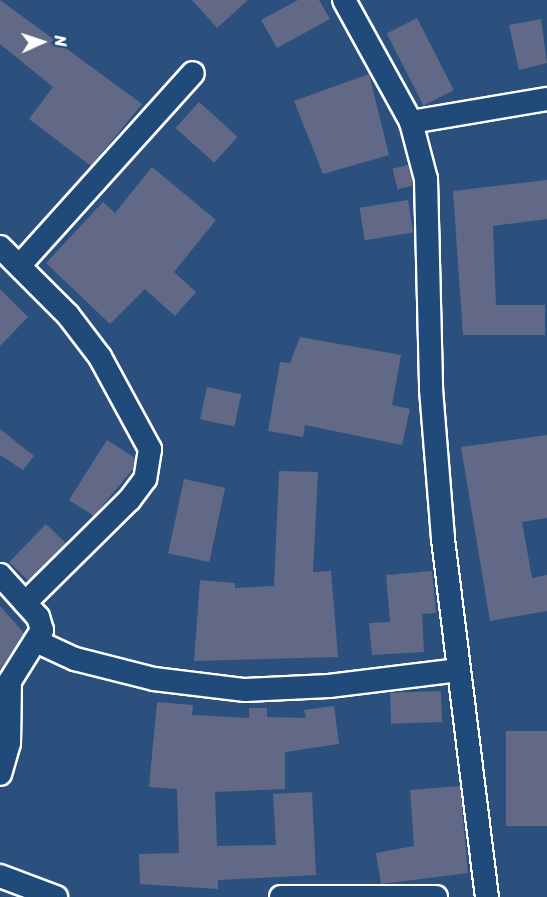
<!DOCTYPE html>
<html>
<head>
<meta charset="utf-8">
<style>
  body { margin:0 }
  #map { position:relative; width:547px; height:897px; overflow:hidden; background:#2c507d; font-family:Sriracha,sans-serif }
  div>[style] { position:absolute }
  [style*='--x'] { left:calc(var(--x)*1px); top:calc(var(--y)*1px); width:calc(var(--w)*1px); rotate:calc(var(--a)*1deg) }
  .building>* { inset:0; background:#626987; transform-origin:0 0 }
  .roads { filter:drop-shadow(2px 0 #fff) drop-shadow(-2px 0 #fff) drop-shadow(0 2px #fff) drop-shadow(0 -2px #fff) }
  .street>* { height:22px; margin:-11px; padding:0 11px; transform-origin:11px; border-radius:11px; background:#1f4a7a }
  span { translate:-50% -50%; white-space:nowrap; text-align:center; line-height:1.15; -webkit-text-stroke:4.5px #1f4a7a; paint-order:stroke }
  .north { position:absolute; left:12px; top:12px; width:60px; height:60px; -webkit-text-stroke:4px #1f4a7a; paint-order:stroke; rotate:87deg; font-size:16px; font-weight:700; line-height:24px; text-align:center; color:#fff }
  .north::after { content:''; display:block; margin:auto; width:21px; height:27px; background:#fff; clip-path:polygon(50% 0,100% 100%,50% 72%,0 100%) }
</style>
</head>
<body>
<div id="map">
  <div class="building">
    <div style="clip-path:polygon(0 0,142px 104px,91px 166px,29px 119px,53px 87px,0 44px)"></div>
    <div style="clip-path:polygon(192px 0,248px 0,217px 28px)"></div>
    <div style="clip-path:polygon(298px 0,319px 0,330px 19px,277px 48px,261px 20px)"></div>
    <div style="left:417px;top:18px;width:81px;height:34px;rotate:63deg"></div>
    <div style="clip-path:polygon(541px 19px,547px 63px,519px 70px,509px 25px)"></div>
    <div style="clip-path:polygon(369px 74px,389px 155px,323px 174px,294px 101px)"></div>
    <div style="left:199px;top:102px;width:52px;height:35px;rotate:42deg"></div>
    <div style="left:408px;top:165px;width:21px;height:16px;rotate:76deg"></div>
    <div style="clip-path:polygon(152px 167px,216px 220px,174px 272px,196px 292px,175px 316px,145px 289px,110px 324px,46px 263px,103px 202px,115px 213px)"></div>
    <div style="clip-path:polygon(547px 180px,547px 219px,493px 226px,496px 305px,545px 305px,545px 335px,463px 335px,453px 191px)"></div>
    <div style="left:408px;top:200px;width:33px;height:49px;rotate:81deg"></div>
    <div style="clip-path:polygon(0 289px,28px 317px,0 346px)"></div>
    <div style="clip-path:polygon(300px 337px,401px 355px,392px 405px,410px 409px,402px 445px,305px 425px,303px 437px,268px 431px,280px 362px,290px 363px)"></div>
    <div style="left:207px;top:387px;width:35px;height:33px;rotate:12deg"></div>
    <div style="clip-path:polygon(0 429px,34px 456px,23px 470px,0 455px)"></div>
    <div style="clip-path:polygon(547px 435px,547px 518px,522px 522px,532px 578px,547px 575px,547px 611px,490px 621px,461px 447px)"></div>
    <div style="clip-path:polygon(107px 440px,135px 458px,133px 469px,94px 516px,69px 500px)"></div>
    <div style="clip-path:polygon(279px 471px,318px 472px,313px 572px,331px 571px,338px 657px,194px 661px,200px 580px,235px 583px,235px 588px,274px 586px)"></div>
    <div style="left:184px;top:479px;width:42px;height:76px;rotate:12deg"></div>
    <div style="left:46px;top:524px;width:28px;height:53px;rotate:44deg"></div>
    <div style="clip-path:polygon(432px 571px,436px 613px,422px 614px,424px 652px,372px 655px,369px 623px,390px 622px,386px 575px)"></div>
    <div style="clip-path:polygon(0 606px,24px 633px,0 670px)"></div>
    <div style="left:441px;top:691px;width:31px;height:51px;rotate:88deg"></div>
    <div style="clip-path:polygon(157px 702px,193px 705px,192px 715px,249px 718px,249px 708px,267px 708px,267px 717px,306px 718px,304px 710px,334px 706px,339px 744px,285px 752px,285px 789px,215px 792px,217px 846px,276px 845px,273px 794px,312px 792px,316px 875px,218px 880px,218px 889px,140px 884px,139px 854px,179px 853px,177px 789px,149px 787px)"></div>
    <div style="left:547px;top:731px;width:95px;height:41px;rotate:90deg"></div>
    <div style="clip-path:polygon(460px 786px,468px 873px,381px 884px,376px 853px,414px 846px,410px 790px)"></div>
  </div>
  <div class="roads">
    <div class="street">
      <div style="--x:344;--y:0;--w:139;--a:61.2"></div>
      <div style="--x:411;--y:122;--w:59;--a:75.3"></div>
      <div style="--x:426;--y:179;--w:210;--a:88.6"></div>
      <div style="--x:431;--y:389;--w:150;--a:85.4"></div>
      <div style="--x:443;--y:539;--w:361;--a:83"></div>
      <div style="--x:411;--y:122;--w:138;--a:-9.6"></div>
      <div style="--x:0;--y:247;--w:96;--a:45"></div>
      <div style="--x:68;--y:315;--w:53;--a:52.7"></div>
      <div style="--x:100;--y:357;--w:105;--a:61.5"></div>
      <div style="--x:150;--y:449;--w:30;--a:99"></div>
      <div style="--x:145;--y:479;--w:26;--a:127"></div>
      <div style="--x:129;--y:500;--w:146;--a:135.3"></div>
      <div style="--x:20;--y:265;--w:258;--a:-48"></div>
      <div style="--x:0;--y:575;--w:57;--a:47.9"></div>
      <div style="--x:38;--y:617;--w:14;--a:73"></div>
      <div style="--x:42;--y:630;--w:60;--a:122.1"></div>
      <div style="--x:10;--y:681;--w:62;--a:90.9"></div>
      <div style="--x:9;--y:743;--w:32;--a:106"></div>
      <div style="--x:38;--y:642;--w:41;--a:24.7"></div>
      <div style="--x:75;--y:659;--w:81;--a:14.2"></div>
      <div style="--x:154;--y:679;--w:92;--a:6.9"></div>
      <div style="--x:245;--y:690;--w:84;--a:-2.7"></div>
      <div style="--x:329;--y:686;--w:131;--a:-7"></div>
      <div style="--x:0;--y:876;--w:60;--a:20.6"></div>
      <div style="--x:281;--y:897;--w:155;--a:0"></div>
    </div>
  </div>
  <div class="north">N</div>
</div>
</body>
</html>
